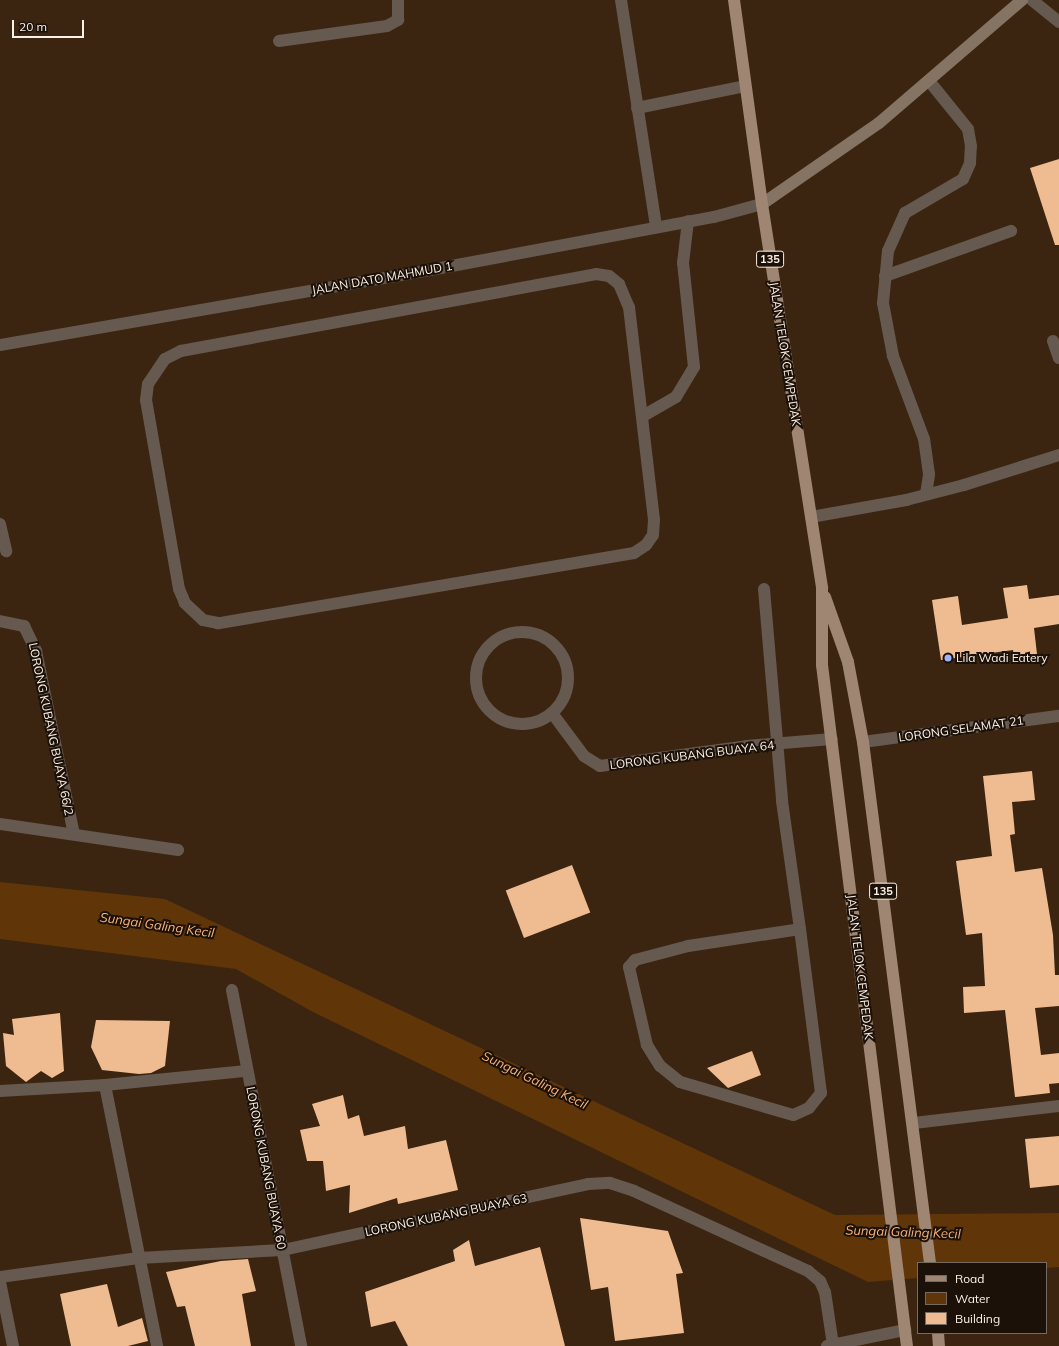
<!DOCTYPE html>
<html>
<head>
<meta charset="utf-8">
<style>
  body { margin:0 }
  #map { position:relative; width:1059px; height:1346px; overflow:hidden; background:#3b2510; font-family:Mulish,sans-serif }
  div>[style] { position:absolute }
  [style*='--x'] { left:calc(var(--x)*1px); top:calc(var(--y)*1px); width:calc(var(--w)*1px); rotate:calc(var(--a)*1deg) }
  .water>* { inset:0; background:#603508 }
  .building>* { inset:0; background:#efbb91; transform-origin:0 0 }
  .lane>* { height:12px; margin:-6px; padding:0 6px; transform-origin:6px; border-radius:6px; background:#655950 }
  .lane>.ring { margin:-6px; padding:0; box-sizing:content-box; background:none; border:12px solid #655950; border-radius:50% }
  .street>* { height:12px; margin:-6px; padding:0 6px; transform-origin:6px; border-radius:6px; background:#655950 }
  .secondary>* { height:12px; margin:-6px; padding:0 6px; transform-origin:6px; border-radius:6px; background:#857364 }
  .primary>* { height:12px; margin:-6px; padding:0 6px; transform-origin:6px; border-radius:6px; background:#9e8673 }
  .dots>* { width:11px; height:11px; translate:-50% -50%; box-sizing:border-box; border:2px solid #1b1108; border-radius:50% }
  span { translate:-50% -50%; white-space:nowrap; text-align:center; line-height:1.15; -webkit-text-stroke:4px #1b1108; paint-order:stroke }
  .shield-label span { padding:1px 3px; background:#1b1108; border:1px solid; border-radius:3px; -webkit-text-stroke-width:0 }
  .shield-label { font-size:11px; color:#fdf1e7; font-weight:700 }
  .street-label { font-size:12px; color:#fdf1e7 }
  .poi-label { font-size:12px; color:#fdf1e7 }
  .left { translate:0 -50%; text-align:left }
  .water-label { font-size:13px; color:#f9b277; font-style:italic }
  .legend { position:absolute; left:917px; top:1262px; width:130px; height:72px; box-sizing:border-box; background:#1b1108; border:1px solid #756b61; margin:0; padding:5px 7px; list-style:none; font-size:12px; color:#fdf1e7 }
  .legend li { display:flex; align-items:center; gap:8px; height:20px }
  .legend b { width:20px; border:1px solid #756b61 }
  .scale { position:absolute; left:12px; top:20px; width:72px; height:18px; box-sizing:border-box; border:2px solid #fdf1e7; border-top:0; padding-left:5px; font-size:12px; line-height:14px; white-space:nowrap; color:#fdf1e7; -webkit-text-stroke:3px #1b1108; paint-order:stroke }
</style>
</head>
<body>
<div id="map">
  <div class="water">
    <div style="clip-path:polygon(0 882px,165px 899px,835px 1215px,1059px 1213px,1059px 1267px,1046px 1268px,1046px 1263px,918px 1263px,918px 1278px,868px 1282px,313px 1012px,236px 969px,0 939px)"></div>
  </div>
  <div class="building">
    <div style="clip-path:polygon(1059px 159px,1059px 245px,1055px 245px,1030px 168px)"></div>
    <div style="clip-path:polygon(1027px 585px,1029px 599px,1059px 595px,1059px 624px,1034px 628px,1037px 654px,1014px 657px,1013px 650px,941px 660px,932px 600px,958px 596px,962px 625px,1008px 618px,1003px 588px)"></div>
    <div style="clip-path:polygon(1032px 771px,1035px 800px,1012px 802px,1015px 834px,1010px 835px,1015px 872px,1042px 868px,1053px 935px,1055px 975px,1059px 975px,1059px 1006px,1035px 1008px,1041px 1055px,1059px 1053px,1059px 1083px,1049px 1084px,1050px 1093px,1015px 1097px,1005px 1010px,964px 1013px,963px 987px,985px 986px,982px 933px,966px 935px,956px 861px,992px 856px,983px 776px)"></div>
    <div style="left:572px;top:865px;width:51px;height:71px;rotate:69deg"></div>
    <div style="clip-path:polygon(60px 1013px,64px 1071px,52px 1078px,41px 1071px,26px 1082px,6px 1066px,3px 1033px,14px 1035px,12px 1019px)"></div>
    <div style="clip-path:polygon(96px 1020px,170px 1021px,165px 1066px,151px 1073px,139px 1074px,102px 1070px,91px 1047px)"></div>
    <div style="clip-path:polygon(752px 1051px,761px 1075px,728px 1088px,707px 1068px)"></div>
    <div style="clip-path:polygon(343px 1095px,348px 1119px,359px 1115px,364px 1136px,405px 1126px,408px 1149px,446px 1140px,458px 1190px,398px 1204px,397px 1198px,349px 1213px,350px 1185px,326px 1191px,323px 1161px,307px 1161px,300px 1130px,320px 1126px,312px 1104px)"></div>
    <div style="clip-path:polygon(1059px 1136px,1059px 1185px,1030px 1188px,1025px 1139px)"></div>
    <div style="clip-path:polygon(580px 1218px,668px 1231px,683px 1273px,676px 1274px,684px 1333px,615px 1341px,608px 1287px,591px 1290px)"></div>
    <div style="clip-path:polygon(469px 1240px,475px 1266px,540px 1247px,565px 1346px,408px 1346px,395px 1321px,371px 1327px,365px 1292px,455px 1261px,453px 1250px)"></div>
    <div style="clip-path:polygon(248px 1259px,256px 1291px,242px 1294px,251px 1346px,195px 1346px,185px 1306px,177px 1307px,166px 1272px,221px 1261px)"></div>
    <div style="clip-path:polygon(107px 1284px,118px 1327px,142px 1318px,148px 1341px,128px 1346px,71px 1346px,60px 1294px)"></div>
  </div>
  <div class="lane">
    <div style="--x:621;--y:0;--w:230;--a:81.2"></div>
    <div style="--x:1032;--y:0;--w:35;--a:39"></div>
    <div style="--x:637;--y:108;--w:110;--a:-11.5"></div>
    <div style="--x:596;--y:274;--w:13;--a:9"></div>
    <div style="--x:609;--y:276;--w:13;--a:39"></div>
    <div style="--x:619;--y:284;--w:25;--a:67"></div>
    <div style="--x:629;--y:307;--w:214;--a:83.3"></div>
    <div style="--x:654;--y:520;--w:15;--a:94"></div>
    <div style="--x:653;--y:535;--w:12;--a:125"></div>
    <div style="--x:646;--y:545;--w:14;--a:146"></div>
    <div style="--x:634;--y:553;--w:422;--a:170.4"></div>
    <div style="--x:218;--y:623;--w:15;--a:-169"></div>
    <div style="--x:203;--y:620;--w:25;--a:-137"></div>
    <div style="--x:185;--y:603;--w:15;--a:-113"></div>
    <div style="--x:179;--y:589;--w:192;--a:-99.9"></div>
    <div style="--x:146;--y:400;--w:16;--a:-83"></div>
    <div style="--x:148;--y:384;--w:30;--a:-56"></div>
    <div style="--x:165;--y:359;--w:18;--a:-27"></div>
    <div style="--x:181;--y:351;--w:422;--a:-10.5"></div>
    <div style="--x:885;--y:276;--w:134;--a:-19.7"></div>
    <div style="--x:1053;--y:341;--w:18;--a:71"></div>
    <div style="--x:643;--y:416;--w:38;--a:-30"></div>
    <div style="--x:676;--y:397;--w:35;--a:-59"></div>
    <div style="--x:694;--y:367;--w:105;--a:-96"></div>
    <div style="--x:683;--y:263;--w:42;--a:-83.2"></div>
    <div style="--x:926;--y:494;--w:20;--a:-81"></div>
    <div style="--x:929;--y:474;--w:35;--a:-98"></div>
    <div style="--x:924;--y:439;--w:89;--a:-110.5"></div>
    <div style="--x:893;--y:356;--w:54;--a:-100.7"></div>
    <div style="--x:883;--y:303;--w:52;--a:-84.5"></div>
    <div style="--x:888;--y:251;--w:42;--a:-65.9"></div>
    <div style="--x:905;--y:213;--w:67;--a:-30.4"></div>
    <div style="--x:963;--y:179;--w:17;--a:-66"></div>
    <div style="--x:970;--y:163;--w:17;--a:-87"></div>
    <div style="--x:971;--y:146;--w:17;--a:-100"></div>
    <div style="--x:968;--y:129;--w:60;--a:-129"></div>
    <div style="--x:811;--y:517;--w:97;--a:-10.1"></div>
    <div style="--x:906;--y:500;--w:60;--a:-14.5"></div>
    <div style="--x:964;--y:485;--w:100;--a:-17.5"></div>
    <div style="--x:764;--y:589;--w:213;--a:85.1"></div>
    <div style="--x:782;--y:801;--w:129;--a:82"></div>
    <div style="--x:800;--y:929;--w:165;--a:82.7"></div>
    <div style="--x:821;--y:1093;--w:19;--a:129"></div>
    <div style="--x:809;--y:1108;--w:17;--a:156"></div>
    <div style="--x:793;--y:1115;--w:118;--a:-163.7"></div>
    <div style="--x:680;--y:1082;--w:26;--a:-141"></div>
    <div style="--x:660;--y:1066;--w:25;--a:-122"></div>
    <div style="--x:647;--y:1045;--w:80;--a:-103"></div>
    <div style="--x:629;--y:967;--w:9;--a:-49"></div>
    <div style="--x:635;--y:960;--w:55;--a:-14.8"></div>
    <div style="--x:688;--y:946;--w:113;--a:-8.6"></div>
    <div style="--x:0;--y:621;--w:25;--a:12"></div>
    <div class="ring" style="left:476px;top:632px;width:80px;height:80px"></div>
    <div style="--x:552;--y:713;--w:54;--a:53.3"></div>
    <div style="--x:584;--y:756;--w:19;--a:32"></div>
    <div style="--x:600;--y:766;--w:148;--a:-7.7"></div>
    <div style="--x:747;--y:746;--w:85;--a:-4.7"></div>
    <div style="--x:105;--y:1085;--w:266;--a:78.7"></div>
    <div style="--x:0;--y:1091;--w:105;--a:-3.3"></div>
    <div style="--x:105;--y:1085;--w:142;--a:-5.7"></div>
    <div style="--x:914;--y:1123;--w:146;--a:-6.7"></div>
    <div style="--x:610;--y:1183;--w:25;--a:18"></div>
    <div style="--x:634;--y:1191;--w:192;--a:24.7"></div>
    <div style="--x:808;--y:1271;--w:16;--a:40"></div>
    <div style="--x:820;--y:1281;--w:12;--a:66"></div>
    <div style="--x:825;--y:1292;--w:54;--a:81.4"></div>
    <div style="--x:0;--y:1277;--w:140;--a:-7.8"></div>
    <div style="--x:139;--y:1258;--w:144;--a:-3.2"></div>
  </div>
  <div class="street">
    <div style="--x:279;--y:41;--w:109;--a:-7.9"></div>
    <div style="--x:387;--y:26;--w:13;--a:-29"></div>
    <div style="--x:398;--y:20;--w:20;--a:-90"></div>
    <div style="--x:0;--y:345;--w:436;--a:-9.9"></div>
    <div style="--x:430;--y:270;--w:289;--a:-10.6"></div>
    <div style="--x:714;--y:217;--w:50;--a:-15.2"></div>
    <div style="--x:0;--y:524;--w:28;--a:77"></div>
    <div style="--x:24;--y:626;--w:28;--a:64"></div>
    <div style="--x:36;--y:651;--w:187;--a:78.3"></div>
    <div style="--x:863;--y:742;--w:198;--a:-7.6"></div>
    <div style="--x:0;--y:824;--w:180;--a:8.3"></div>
    <div style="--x:232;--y:990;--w:363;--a:79"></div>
    <div style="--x:283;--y:1250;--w:312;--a:-12.2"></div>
    <div style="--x:588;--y:1184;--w:22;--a:-3"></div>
    <div style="--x:0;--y:1282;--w:65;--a:78.5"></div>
    <div style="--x:827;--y:1346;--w:80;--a:-11.6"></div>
  </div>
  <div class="secondary">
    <div style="--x:762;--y:204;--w:142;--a:-34.7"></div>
    <div style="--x:879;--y:123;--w:189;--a:-40.7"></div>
  </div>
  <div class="primary">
    <div style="--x:734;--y:0;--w:206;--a:82.2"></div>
    <div style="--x:762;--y:204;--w:389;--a:81.1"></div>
    <div style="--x:822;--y:588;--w:77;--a:90"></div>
    <div style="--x:822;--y:665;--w:686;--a:82.89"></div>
    <div style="--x:825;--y:597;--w:69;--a:70.5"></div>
    <div style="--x:848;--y:662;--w:81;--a:79.4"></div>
    <div style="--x:863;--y:742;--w:525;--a:82.67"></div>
    <div style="--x:938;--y:1333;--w:13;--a:86"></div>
  </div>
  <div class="dots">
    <div style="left:948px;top:658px;background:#9db4fd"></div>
  </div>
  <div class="shield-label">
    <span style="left:770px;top:259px">135</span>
    <span style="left:883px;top:891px">135</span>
  </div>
  <div class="street-label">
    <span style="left:382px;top:278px;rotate:-10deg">JALAN DATO MAHMUD 1</span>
    <span style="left:785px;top:354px;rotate:81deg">JALAN TELOK CEMPEDAK</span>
    <span style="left:51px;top:729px;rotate:78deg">LORONG KUBANG BUAYA 66/2</span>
    <span style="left:961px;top:729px;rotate:-8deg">LORONG SELAMAT 21</span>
    <span style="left:692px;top:755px;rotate:-7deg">LORONG KUBANG BUAYA 64</span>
    <span style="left:860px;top:967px;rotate:83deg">JALAN TELOK CEMPEDAK</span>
    <span style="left:266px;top:1168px;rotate:79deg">LORONG KUBANG BUAYA 60</span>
    <span style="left:446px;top:1215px;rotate:-12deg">LORONG KUBANG BUAYA 63</span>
  </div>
  <div class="poi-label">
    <span class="left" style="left:956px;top:658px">Lila Wadi Eatery</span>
  </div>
  <div class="water-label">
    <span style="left:157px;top:925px;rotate:8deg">Sungai Galing Kecil</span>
    <span style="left:535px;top:1080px;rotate:26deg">Sungai Galing Kecil</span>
    <span style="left:903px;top:1232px;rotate:2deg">Sungai Galing Kecil</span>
  </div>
  <ul class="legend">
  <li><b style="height:5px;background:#9e8673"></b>Road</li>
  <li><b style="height:11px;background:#603508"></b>Water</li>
  <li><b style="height:11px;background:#efbb91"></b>Building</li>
  </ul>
  <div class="scale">20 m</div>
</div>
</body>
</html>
